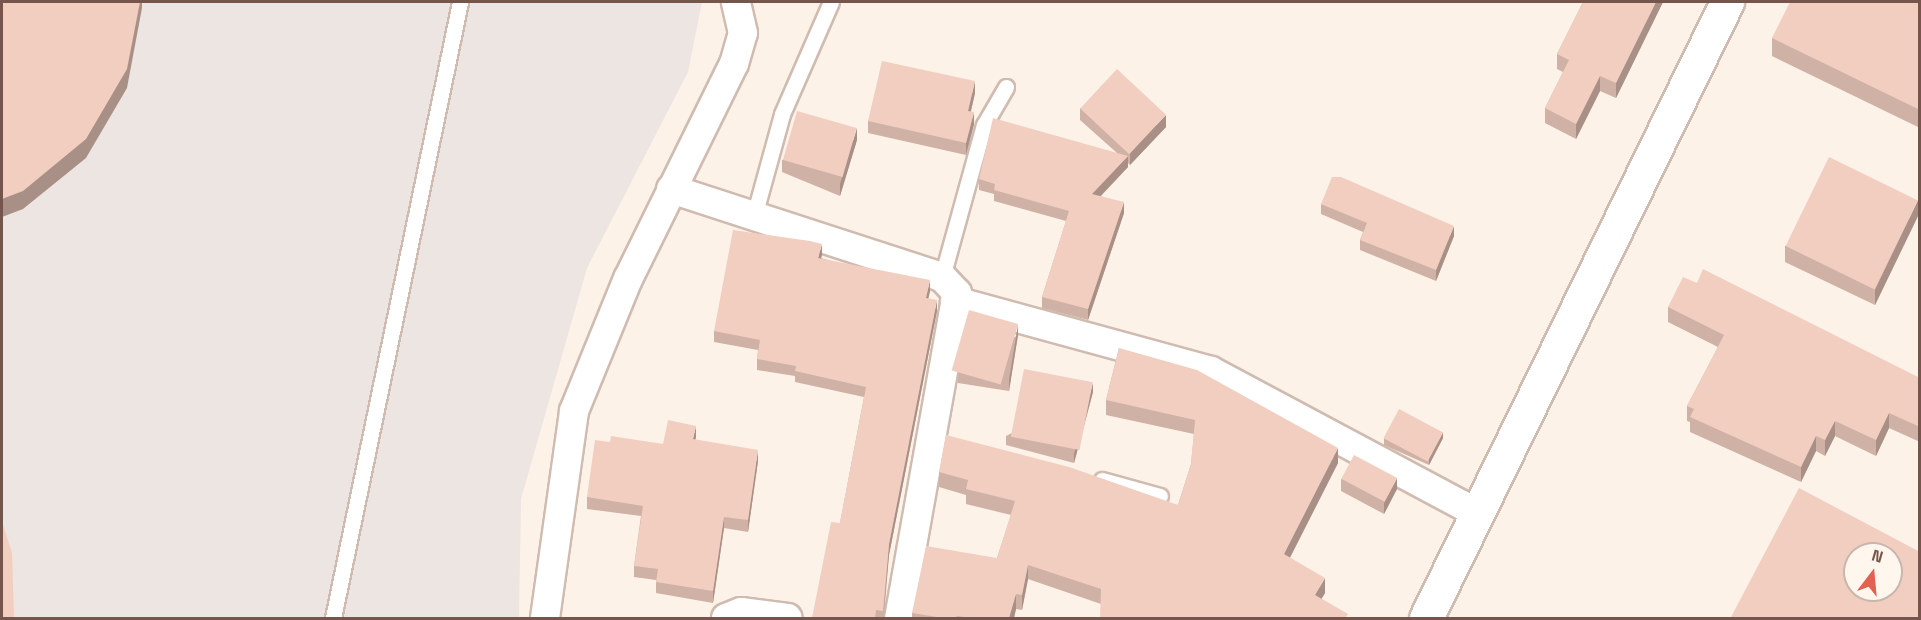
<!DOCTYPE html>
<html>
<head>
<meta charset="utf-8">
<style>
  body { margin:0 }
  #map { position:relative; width:1921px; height:620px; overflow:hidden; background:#fcf2e8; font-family:"Space Grotesk",sans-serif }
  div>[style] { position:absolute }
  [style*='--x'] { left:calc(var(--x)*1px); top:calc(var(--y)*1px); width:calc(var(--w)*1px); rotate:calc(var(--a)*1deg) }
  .industrial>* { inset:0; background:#ede5e1 }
  .roads { filter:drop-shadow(2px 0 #d0bbb0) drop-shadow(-2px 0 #d0bbb0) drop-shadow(0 2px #d0bbb0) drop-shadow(0 -2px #d0bbb0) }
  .lane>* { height:15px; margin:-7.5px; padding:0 7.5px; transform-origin:7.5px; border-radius:7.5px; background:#fff }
  .street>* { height:28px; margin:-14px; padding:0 14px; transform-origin:14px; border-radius:14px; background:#fff }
  .secondary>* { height:33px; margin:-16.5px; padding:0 16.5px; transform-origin:16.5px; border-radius:16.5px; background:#fff }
  .wall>* { inset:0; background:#cfb1a5 }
  .shaded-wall>* { inset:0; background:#a99086 }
  .building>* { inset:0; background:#f1cec0; transform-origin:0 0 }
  span { translate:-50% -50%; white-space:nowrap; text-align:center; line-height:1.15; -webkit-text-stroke:4.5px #fff6ee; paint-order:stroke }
  .frame { position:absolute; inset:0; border:3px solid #76564c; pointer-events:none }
  .north { position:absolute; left:1843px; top:542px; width:60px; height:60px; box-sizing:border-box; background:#fff6ee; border:2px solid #c8b6ad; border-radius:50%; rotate:16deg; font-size:16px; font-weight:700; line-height:24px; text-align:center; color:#76564c }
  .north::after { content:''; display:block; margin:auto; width:21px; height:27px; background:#e36150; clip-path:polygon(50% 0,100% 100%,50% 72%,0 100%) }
</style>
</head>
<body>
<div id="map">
  <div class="industrial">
    <div style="clip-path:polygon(2px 2px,702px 2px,688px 72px,587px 268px,521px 499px,519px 618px,2px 618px)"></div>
  </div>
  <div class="roads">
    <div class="lane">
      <div style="--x:754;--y:216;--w:106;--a:-74.6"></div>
      <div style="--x:782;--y:114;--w:122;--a:-66.4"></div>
      <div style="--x:942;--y:277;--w:158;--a:-74.6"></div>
      <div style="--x:984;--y:125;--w:44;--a:-59.9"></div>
      <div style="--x:1102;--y:480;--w:60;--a:15.4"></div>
      <div style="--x:333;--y:618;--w:629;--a:-78.35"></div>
    </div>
    <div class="street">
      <div style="--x:671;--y:189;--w:285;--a:18"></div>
      <div style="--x:942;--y:277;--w:22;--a:47"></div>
      <div style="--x:957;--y:293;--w:330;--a:100.1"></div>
      <div style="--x:955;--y:301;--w:265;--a:15.3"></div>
      <div style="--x:1211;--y:371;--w:302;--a:28.1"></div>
      <div style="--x:545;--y:618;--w:209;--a:-82"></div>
      <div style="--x:574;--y:411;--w:143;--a:-67.8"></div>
      <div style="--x:628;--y:279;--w:240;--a:-63.8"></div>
      <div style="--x:734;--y:64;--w:32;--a:-74"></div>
      <div style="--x:743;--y:33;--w:32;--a:-103"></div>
      <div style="--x:726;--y:618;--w:16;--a:-22"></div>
      <div style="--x:741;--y:612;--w:47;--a:7.3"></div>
    </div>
    <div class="secondary">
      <div style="--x:1426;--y:618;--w:686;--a:-63.96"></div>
    </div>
  </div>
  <div class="wall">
    <div style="clip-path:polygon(1583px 2px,1663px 2px,1616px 98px,1600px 91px,1576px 139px,1545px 123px,1545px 108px,1563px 72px,1557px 69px,1557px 54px)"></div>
    <div style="clip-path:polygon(1920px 2px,1920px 128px,1772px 56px,1772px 38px)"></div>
    <div style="clip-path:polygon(975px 93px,971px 112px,974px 124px,966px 155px,868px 133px,868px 121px)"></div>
    <div style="clip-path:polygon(1080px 108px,1166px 127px,1130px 165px,1128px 163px,1128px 167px,1101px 196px,1124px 213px,1088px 320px,1042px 308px,1042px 297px,1066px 221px,994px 201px,994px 194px,979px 190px,979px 179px,1117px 153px,1080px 120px)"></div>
    <div style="clip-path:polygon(857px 140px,840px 196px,782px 172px,782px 160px)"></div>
    <div style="clip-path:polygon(1321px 204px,1454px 236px,1436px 281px,1360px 250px,1360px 240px,1363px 232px,1321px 214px)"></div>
    <div style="clip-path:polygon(1918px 216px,1875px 305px,1785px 262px,1785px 246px)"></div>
    <div style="clip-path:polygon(822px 255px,821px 258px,930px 291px,928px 299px,937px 311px,889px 555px,884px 618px,812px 618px,840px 523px,864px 397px,795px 382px,795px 376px,757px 370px,757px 359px,758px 350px,714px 342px,714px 331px)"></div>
    <div style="clip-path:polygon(1697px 283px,1920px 378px,1920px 442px,1889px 428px,1876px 456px,1835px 436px,1825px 456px,1816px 451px,1801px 482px,1690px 432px,1690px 422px,1687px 421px,1687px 406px,1718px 347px,1668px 322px,1668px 307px)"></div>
    <div style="clip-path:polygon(1018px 335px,1009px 391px,958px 383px,958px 372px)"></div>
    <div style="clip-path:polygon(1119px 348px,1338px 463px,1290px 558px,1325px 593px,1321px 599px,1348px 618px,1101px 604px,1028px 579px,1022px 610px,1016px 609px,1014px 618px,912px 618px,912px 613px,997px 558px,1011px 515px,966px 504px,966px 495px,939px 487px,939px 472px,1178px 505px,1191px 464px,1194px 434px,1106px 415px,1106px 400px)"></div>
    <div style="clip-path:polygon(1093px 392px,1074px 463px,1006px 445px,1006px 436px)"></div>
    <div style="clip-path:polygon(696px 437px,695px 440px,758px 461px,748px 532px,724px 528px,713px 603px,656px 593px,656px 580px,634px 577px,634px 566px,641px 516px,587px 509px,587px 497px,610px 442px,663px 444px)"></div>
    <div style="clip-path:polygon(1384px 438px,1443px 438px,1429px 465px,1384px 445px)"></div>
    <div style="clip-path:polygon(1341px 479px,1397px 489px,1384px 514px,1341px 491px)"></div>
  </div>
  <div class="shaded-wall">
    <div style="clip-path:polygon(140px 2px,142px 2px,142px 8px,127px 88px,86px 158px,23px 209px,2px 217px,2px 199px)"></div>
    <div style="clip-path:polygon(1656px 2px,1663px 2px,1616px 98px,1616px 83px)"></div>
    <div style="clip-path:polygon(1600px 76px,1600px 91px,1576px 139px,1576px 124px)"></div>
    <div style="clip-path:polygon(975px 81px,975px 93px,968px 122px,968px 111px)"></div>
    <div style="clip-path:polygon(974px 112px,974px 124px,966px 155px,966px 143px)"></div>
    <div style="clip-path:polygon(1166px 115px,1166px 127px,1130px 165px,1130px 153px)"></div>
    <div style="clip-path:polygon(857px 128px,857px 140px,840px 196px,840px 184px)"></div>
    <div style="clip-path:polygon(1128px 156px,1128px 167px,1092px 205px,1092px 194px)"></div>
    <div style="clip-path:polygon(1918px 200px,1918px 216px,1875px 305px,1875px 290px)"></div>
    <div style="clip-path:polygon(1124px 202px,1124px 213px,1088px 320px,1088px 309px)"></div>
    <div style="clip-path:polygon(1454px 226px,1454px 236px,1436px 281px,1436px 270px)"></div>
    <div style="clip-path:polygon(822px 244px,822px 255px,818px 269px,818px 258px)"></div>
    <div style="clip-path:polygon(930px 280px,930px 291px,926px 309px,926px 298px)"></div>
    <div style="clip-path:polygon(937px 300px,937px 311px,889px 555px,883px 618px,889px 544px)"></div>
    <div style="clip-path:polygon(1018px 324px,1018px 335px,1009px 391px,1009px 380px)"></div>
    <div style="clip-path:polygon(1093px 383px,1093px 392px,1074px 463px,1074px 454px)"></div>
    <div style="clip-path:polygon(1889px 413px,1889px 428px,1876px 456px,1876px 440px)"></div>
    <div style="clip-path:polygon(1835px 421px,1835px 436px,1825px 456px,1825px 440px)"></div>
    <div style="clip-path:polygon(696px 426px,696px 437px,693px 451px,693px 439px)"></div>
    <div style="clip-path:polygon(1443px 432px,1443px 438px,1429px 465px,1429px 459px)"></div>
    <div style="clip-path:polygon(1816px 436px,1816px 451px,1801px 482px,1801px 467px)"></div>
    <div style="clip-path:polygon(1338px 448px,1338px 463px,1284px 569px,1284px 554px)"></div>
    <div style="clip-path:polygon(758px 450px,758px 461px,748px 532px,748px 520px)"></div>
    <div style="clip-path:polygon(1397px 478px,1397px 489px,1384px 514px,1384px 503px)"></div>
    <div style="clip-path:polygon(724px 517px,724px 528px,713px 603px,713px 591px)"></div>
    <div style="clip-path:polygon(1028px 565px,1028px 579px,1022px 610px,1022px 595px)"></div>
    <div style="clip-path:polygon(1325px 578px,1325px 593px,1315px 610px,1315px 595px)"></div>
    <div style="clip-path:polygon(1016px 594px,1016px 609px,1014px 618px,1009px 618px)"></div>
  </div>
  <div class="building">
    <div style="clip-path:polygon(2px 2px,140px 2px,127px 69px,86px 139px,23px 191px,2px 199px)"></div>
    <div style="clip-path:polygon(1583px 2px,1656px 2px,1616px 83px,1600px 76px,1576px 124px,1545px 108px,1569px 60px,1557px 54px)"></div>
    <div style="clip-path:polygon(1790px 2px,1920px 2px,1920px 110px,1772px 38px)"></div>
    <div style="clip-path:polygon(882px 61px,975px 81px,968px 111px,974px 112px,966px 143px,868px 121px)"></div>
    <div style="left:1117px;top:69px;width:67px;height:54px;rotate:43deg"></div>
    <div style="left:797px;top:111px;width:62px;height:51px;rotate:16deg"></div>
    <div style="clip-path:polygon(993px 118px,1128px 156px,1092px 194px,1124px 202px,1088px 309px,1042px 297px,1069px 211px,994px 190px,995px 184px,979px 179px)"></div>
    <div style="left:1829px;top:157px;width:99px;height:99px;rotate:26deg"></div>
    <div style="clip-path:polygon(1332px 177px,1341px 177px,1454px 226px,1436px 270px,1360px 240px,1367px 223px,1321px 204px)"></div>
    <div style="clip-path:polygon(733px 230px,810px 241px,822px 244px,818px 258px,930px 280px,926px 298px,937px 300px,889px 544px,883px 611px,876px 610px,875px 618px,812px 618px,831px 522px,840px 523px,866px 387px,795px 371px,796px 366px,757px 359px,760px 340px,714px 331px)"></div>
    <div style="clip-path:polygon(1703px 269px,1920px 378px,1920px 427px,1889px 413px,1876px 440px,1835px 421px,1825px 440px,1816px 436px,1801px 467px,1690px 417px,1694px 409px,1687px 406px,1724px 335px,1668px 307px,1683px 277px,1697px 283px)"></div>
    <div style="left:969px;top:310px;width:51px;height:63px;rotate:16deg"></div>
    <div style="clip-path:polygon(1119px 348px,1197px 370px,1338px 448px,1284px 554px,1325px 578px,1315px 595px,1348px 614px,1345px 618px,1100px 618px,1101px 589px,1028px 565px,1022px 595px,1016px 594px,1009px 618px,970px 618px,957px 616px,956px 618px,943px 618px,912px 613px,926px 546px,997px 558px,1015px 501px,966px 489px,968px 480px,939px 472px,946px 435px,1069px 467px,1178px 505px,1191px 464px,1195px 420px,1106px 400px)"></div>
    <div style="left:1024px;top:369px;width:70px;height:69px;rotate:11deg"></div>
    <div style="left:1399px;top:409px;width:50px;height:33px;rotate:28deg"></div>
    <div style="clip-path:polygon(668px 420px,696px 426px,693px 439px,758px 450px,748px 520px,724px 517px,713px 591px,656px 582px,658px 569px,634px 566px,643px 506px,587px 497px,595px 440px,610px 442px,611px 436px,663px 444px)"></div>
    <div style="left:1354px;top:455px;width:49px;height:27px;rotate:28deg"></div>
    <div style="clip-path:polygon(evenodd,1799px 488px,1920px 552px,1920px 618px,1735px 618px,1731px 617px,1799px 488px,1855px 554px,1891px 554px,1891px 590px,1855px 590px,1855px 554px)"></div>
    <div style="clip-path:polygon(2px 522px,12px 553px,14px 618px,2px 618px)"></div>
  </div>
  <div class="frame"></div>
  <div class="north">N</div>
</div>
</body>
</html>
